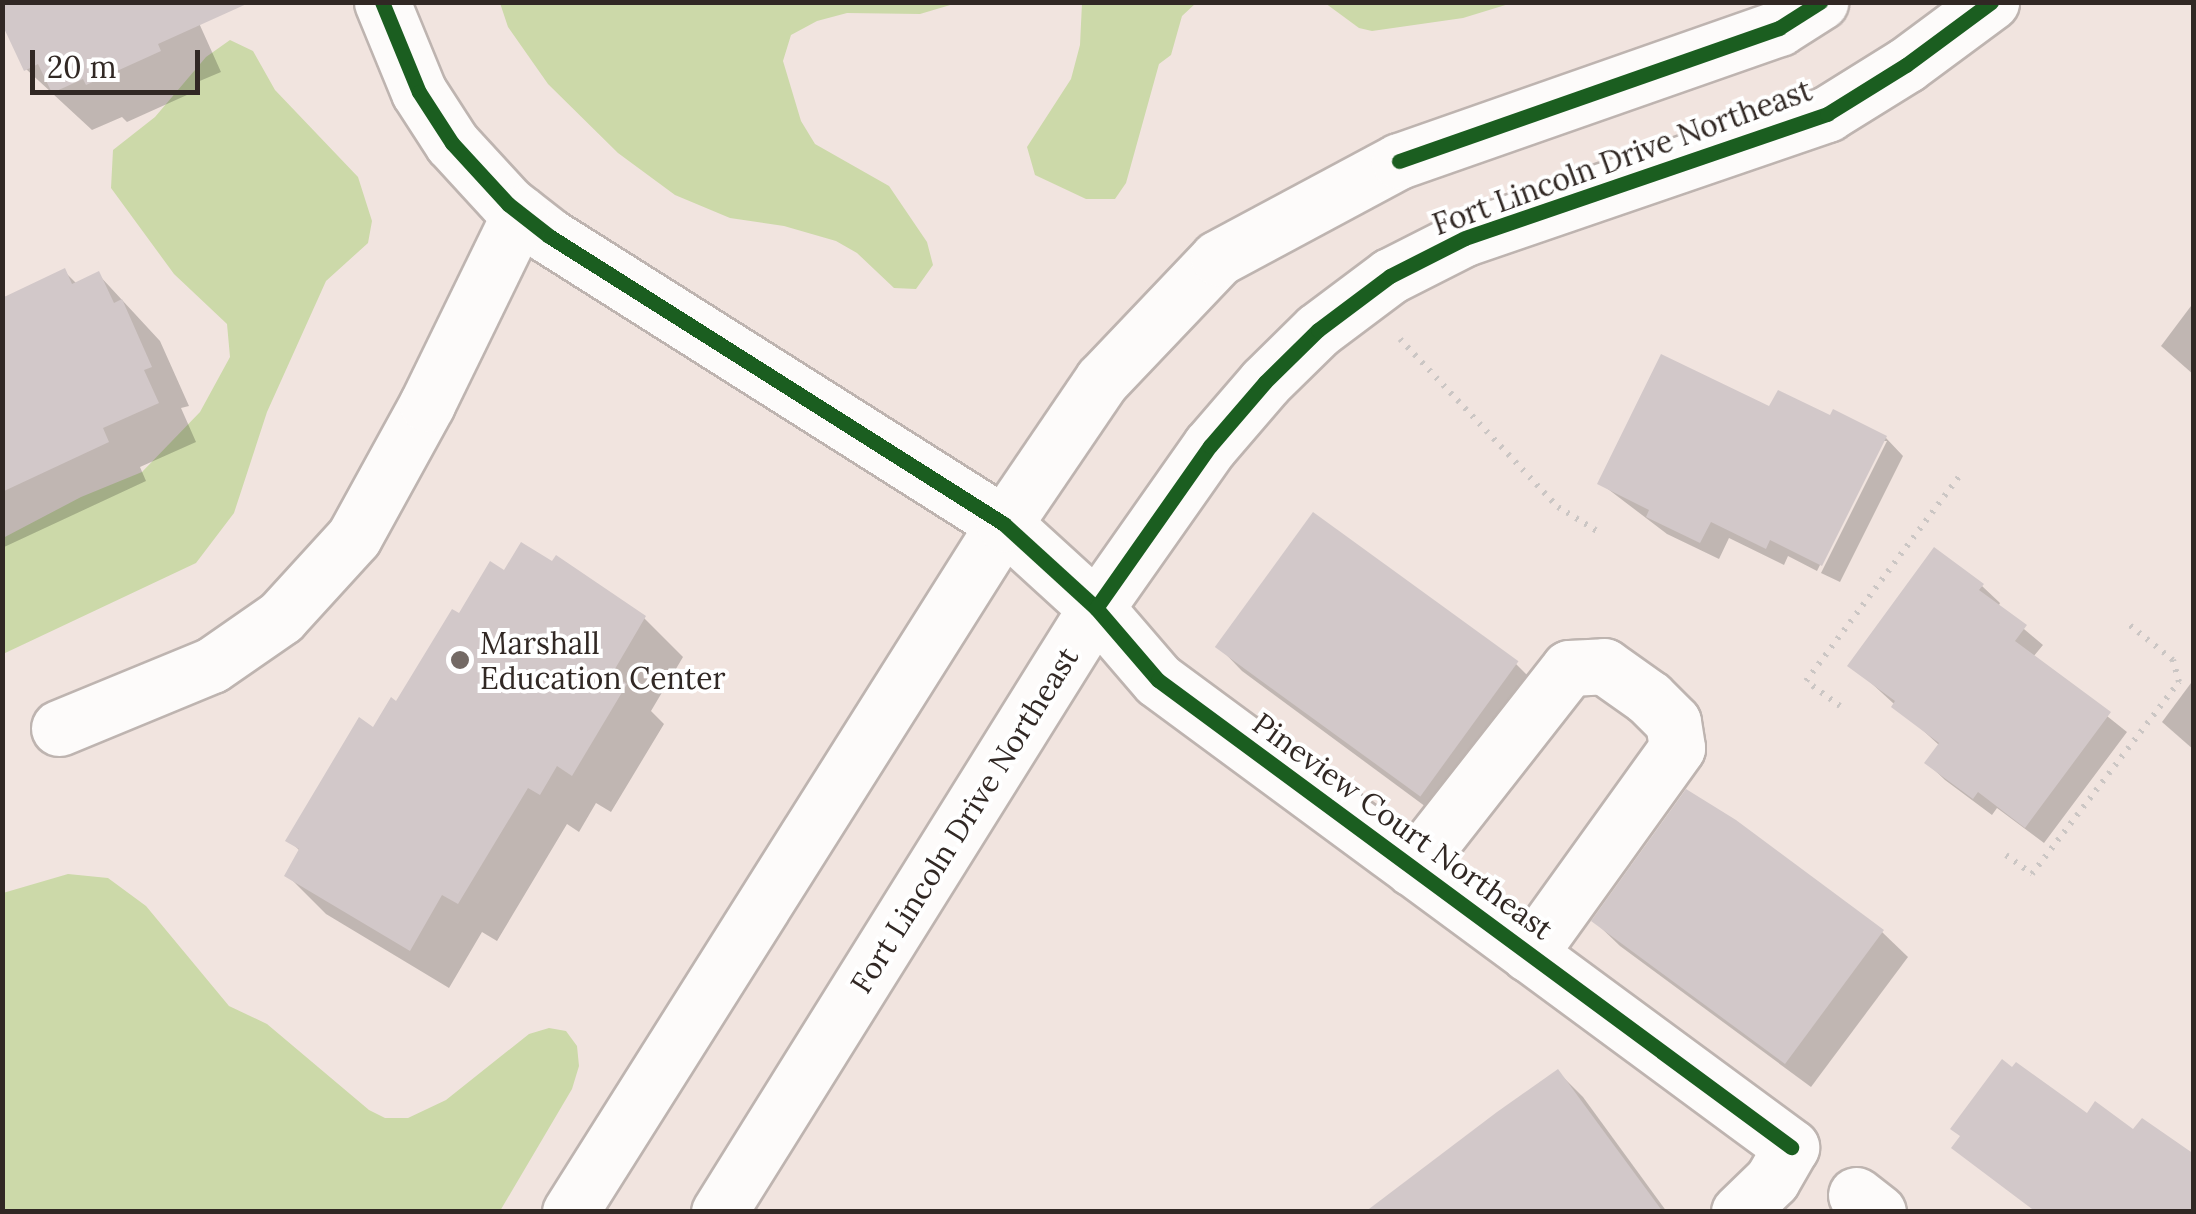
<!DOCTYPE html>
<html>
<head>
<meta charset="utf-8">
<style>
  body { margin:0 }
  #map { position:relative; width:2196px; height:1214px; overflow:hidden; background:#f1e4df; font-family:Lora,serif }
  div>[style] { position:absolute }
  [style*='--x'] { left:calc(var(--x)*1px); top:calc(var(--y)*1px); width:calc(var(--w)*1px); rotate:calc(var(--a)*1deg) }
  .green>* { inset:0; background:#ccd9a9 }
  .shadow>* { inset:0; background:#0003 }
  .building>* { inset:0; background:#d2c8c9; transform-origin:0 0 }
  .path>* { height:6px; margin-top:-3px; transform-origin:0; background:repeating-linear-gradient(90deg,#cbc6c4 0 2.5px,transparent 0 10.5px) }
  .roads { filter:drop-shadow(2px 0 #beb4b0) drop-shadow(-2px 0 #beb4b0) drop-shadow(0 2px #beb4b0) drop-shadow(0 -2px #beb4b0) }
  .minor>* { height:55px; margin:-27.5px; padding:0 27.5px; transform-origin:27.5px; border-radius:27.5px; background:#fdfbfa }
  .cycleway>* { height:15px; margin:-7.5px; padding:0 7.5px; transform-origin:7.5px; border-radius:7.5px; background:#1b5e20 }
  .dots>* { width:28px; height:28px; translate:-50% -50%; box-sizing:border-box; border:5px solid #fff; border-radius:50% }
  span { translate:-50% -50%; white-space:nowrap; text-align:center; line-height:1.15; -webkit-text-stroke:8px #fff; paint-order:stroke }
  .street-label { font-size:30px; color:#312824 }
  .poi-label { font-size:30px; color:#312824 }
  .left { translate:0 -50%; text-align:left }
  .frame { position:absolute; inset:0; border:5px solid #312824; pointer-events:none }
  .scale { position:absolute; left:30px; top:50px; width:170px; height:45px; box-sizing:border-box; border:5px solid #312824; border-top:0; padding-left:12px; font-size:30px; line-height:35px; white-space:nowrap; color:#312824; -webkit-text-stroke:8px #fff; paint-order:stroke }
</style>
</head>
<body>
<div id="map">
  <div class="green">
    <div style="clip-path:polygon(500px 3px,957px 3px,920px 14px,847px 13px,817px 21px,791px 35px,783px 61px,801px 121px,815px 144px,889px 186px,927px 242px,933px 265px,916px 289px,894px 288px,857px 253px,836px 241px,784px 226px,730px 218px,675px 195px,618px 153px,548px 84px,508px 27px)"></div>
    <div style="clip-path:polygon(1082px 3px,1196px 3px,1182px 16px,1171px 55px,1159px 64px,1126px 183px,1115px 199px,1086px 199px,1035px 175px,1027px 147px,1071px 79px,1080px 45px)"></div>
    <div style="clip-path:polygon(1325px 3px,1512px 3px,1463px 18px,1372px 31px,1359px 28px)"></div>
    <div style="clip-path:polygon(230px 40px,253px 51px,275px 90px,358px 177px,372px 221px,368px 243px,326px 281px,267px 412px,234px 513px,196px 563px,3px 654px,3px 538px,81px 497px,142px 472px,200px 412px,230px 357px,227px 324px,174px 274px,111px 188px,113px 150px,155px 117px,206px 57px)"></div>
    <div style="clip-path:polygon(68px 874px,108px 878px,146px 906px,229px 1006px,267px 1024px,369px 1110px,385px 1118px,408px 1118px,446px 1100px,529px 1034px,549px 1028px,566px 1031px,577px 1046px,579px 1066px,572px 1089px,500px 1211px,3px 1211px,3px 893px)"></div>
  </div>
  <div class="shadow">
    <div style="clip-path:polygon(194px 12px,221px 72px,195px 83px,198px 90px,127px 122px,122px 117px,92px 130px,26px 69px,2px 24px)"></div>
    <div style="clip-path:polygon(64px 271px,77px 284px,98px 274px,160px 341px,189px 406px,181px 408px,196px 442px,140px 467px,146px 481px,2px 548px,2px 294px,7px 298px)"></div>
    <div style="clip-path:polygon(2194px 302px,2194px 375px,2161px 346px)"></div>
    <div style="clip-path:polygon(1770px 410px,1831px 418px,1886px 438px,1903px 456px,1840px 582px,1821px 573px,1887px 441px,1882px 441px,1817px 571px,1788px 556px,1784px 565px,1729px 538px,1719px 559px,1667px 534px,1600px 483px)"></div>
    <div style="clip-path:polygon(1314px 515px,1516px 664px,1542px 690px,1445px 821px,1242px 671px,1217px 645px)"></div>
    <div style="clip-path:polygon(505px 573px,644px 618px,683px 657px,651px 711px,664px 724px,611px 812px,596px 803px,579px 832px,567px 824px,497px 941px,482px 932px,449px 988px,326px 914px,287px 875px,301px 852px,289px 840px,397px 705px,460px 617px)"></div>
    <div style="clip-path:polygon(1982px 586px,2000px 603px,1998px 607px,2043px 645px,2033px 657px,2127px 732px,2044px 843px,1997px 808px,1992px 815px,1945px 780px,1927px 763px,1940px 746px,1858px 671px)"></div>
    <div style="clip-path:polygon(2194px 679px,2194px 750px,2162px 722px)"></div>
    <div style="clip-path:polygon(1594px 921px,1882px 932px,1908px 957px,1811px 1087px,1620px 946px)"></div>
    <div style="clip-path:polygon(1558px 1072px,1583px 1097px,1667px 1212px,1368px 1212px)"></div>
  </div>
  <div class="building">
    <div style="clip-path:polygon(2px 2px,251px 2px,158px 44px,161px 51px,86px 85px,83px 79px,52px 93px,38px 64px,24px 71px,2px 24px)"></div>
    <div style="clip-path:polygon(65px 268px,72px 284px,99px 271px,114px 303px,122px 299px,152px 367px,144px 370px,159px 403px,103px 428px,109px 442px,2px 492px,2px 298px)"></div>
    <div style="clip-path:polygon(1661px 354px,1769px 406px,1778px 390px,1830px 415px,1833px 409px,1887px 436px,1822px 566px,1770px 540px,1766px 549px,1711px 522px,1700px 543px,1646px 517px,1649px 510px,1597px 484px)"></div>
    <div style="left:1313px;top:512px;width:254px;height:167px;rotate:36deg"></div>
    <div style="clip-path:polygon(521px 542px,552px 561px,556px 555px,646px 616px,612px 674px,627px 684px,572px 776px,557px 766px,540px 795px,528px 788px,458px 904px,442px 895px,410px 951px,284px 876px,299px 849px,285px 841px,359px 717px,373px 727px,391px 697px,396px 701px,452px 609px,459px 613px,490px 561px,504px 570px)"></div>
    <div style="clip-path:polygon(1934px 547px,1984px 584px,1979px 590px,2027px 625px,2015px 641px,2111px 712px,2025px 828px,1978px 792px,1973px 799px,1924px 763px,1939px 743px,1891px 707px,1895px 701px,1847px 666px)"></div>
    <div style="clip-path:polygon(1686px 789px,1736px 820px,1884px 930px,1785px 1064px,1591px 921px)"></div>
    <div style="clip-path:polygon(2002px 1059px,2012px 1067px,2016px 1062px,2087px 1113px,2095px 1101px,2133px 1129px,2142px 1118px,2194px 1154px,2194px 1212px,2036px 1212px,1951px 1148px,1960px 1136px,1950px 1129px)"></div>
    <div style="clip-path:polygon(1558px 1069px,1663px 1212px,1365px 1212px,1497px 1112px)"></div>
  </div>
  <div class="path">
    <div style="--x:1400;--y:339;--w:231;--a:46.8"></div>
    <div style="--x:1558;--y:507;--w:46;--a:31.6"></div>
    <div style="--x:1840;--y:706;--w:42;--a:-143.7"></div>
    <div style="--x:1806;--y:681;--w:262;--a:-53.2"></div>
    <div style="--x:2006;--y:855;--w:32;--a:36"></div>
    <div style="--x:2032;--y:874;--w:242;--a:-52.6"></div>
    <div style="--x:2179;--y:682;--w:23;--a:-105"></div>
    <div style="--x:2173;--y:660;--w:59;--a:-141.2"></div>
  </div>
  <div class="roads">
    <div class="minor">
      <div style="--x:382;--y:2;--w:97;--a:67.7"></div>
      <div style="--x:419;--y:92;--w:61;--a:57.1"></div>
      <div style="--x:452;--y:143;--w:83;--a:47.4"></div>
      <div style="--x:508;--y:204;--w:52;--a:38"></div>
      <div style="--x:549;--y:236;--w:538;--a:32.33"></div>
      <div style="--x:1004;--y:524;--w:125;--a:42.4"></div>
      <div style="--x:1096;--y:608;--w:95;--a:49.3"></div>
      <div style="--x:1158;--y:680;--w:787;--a:36.42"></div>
      <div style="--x:1791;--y:1147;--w:38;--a:120"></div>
      <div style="--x:1772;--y:1180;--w:46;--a:135.9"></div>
      <div style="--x:59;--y:728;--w:165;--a:-22.4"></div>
      <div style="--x:212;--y:665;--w:84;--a:-34.8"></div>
      <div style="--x:281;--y:617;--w:108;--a:-47.6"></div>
      <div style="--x:354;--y:537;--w:152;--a:-61.2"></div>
      <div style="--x:427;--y:404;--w:212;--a:-64"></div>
      <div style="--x:1412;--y:868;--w:254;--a:-51.9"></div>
      <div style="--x:1569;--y:668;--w:35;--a:-3"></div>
      <div style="--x:1604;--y:666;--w:55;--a:35.4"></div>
      <div style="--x:1649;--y:698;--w:34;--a:45"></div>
      <div style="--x:1673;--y:722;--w:26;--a:81"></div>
      <div style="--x:1677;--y:748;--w:254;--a:125.7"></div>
      <div style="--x:1856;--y:1195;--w:28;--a:38"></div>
      <div style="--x:570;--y:1212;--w:813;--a:-57.76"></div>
      <div style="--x:1004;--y:524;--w:174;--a:-55.8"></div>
      <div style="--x:1102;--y:380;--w:168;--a:-46.4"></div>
      <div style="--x:1218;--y:258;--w:205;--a:-28.2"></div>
      <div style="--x:1399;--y:161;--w:403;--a:-19.3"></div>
      <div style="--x:1779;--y:28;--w:49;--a:-32.4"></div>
      <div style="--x:719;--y:1212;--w:712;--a:-58.03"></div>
      <div style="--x:1096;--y:608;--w:198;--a:-54.9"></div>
      <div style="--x:1210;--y:446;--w:84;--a:-49.3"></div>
      <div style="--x:1265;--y:382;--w:74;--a:-44.5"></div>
      <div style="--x:1318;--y:330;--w:90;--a:-36.9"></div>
      <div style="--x:1390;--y:276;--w:84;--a:-26.9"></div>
      <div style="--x:1465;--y:238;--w:383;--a:-18.9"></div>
      <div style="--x:1827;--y:114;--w:93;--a:-31.8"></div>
      <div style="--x:1906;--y:65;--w:106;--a:-36.5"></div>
    </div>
  </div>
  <div class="cycleway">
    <div style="--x:382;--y:2;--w:97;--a:67.7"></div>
    <div style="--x:419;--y:92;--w:61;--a:57.1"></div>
    <div style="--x:452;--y:143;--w:83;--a:47.4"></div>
    <div style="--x:508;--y:204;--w:52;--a:38"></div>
    <div style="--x:549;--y:236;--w:538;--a:32.33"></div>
    <div style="--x:1004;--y:524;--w:125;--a:42.4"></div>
    <div style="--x:1096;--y:608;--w:95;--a:49.3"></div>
    <div style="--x:1158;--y:680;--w:787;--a:36.42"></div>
    <div style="--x:1399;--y:161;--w:403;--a:-19.3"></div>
    <div style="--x:1779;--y:28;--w:49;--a:-32.4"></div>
    <div style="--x:1096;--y:608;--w:198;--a:-54.9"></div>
    <div style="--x:1210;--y:446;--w:84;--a:-49.3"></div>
    <div style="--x:1265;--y:382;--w:74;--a:-44.5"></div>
    <div style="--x:1318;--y:330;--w:90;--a:-36.9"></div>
    <div style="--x:1390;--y:276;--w:84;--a:-26.9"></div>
    <div style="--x:1465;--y:238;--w:383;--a:-18.9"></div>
    <div style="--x:1827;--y:114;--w:93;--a:-31.8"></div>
    <div style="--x:1906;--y:65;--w:106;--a:-36.5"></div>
  </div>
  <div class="dots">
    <div style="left:460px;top:660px;background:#746a65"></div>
  </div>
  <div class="street-label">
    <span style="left:1622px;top:157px;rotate:-20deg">Fort Lincoln Drive Northeast</span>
    <span style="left:964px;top:820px;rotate:-58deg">Fort Lincoln Drive Northeast</span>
    <span style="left:1403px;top:826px;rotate:36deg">Pineview Court Northeast</span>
  </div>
  <div class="poi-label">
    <span class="left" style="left:480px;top:660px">Marshall<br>Education Center</span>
  </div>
  <div class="frame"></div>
  <div class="scale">20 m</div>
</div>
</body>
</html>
